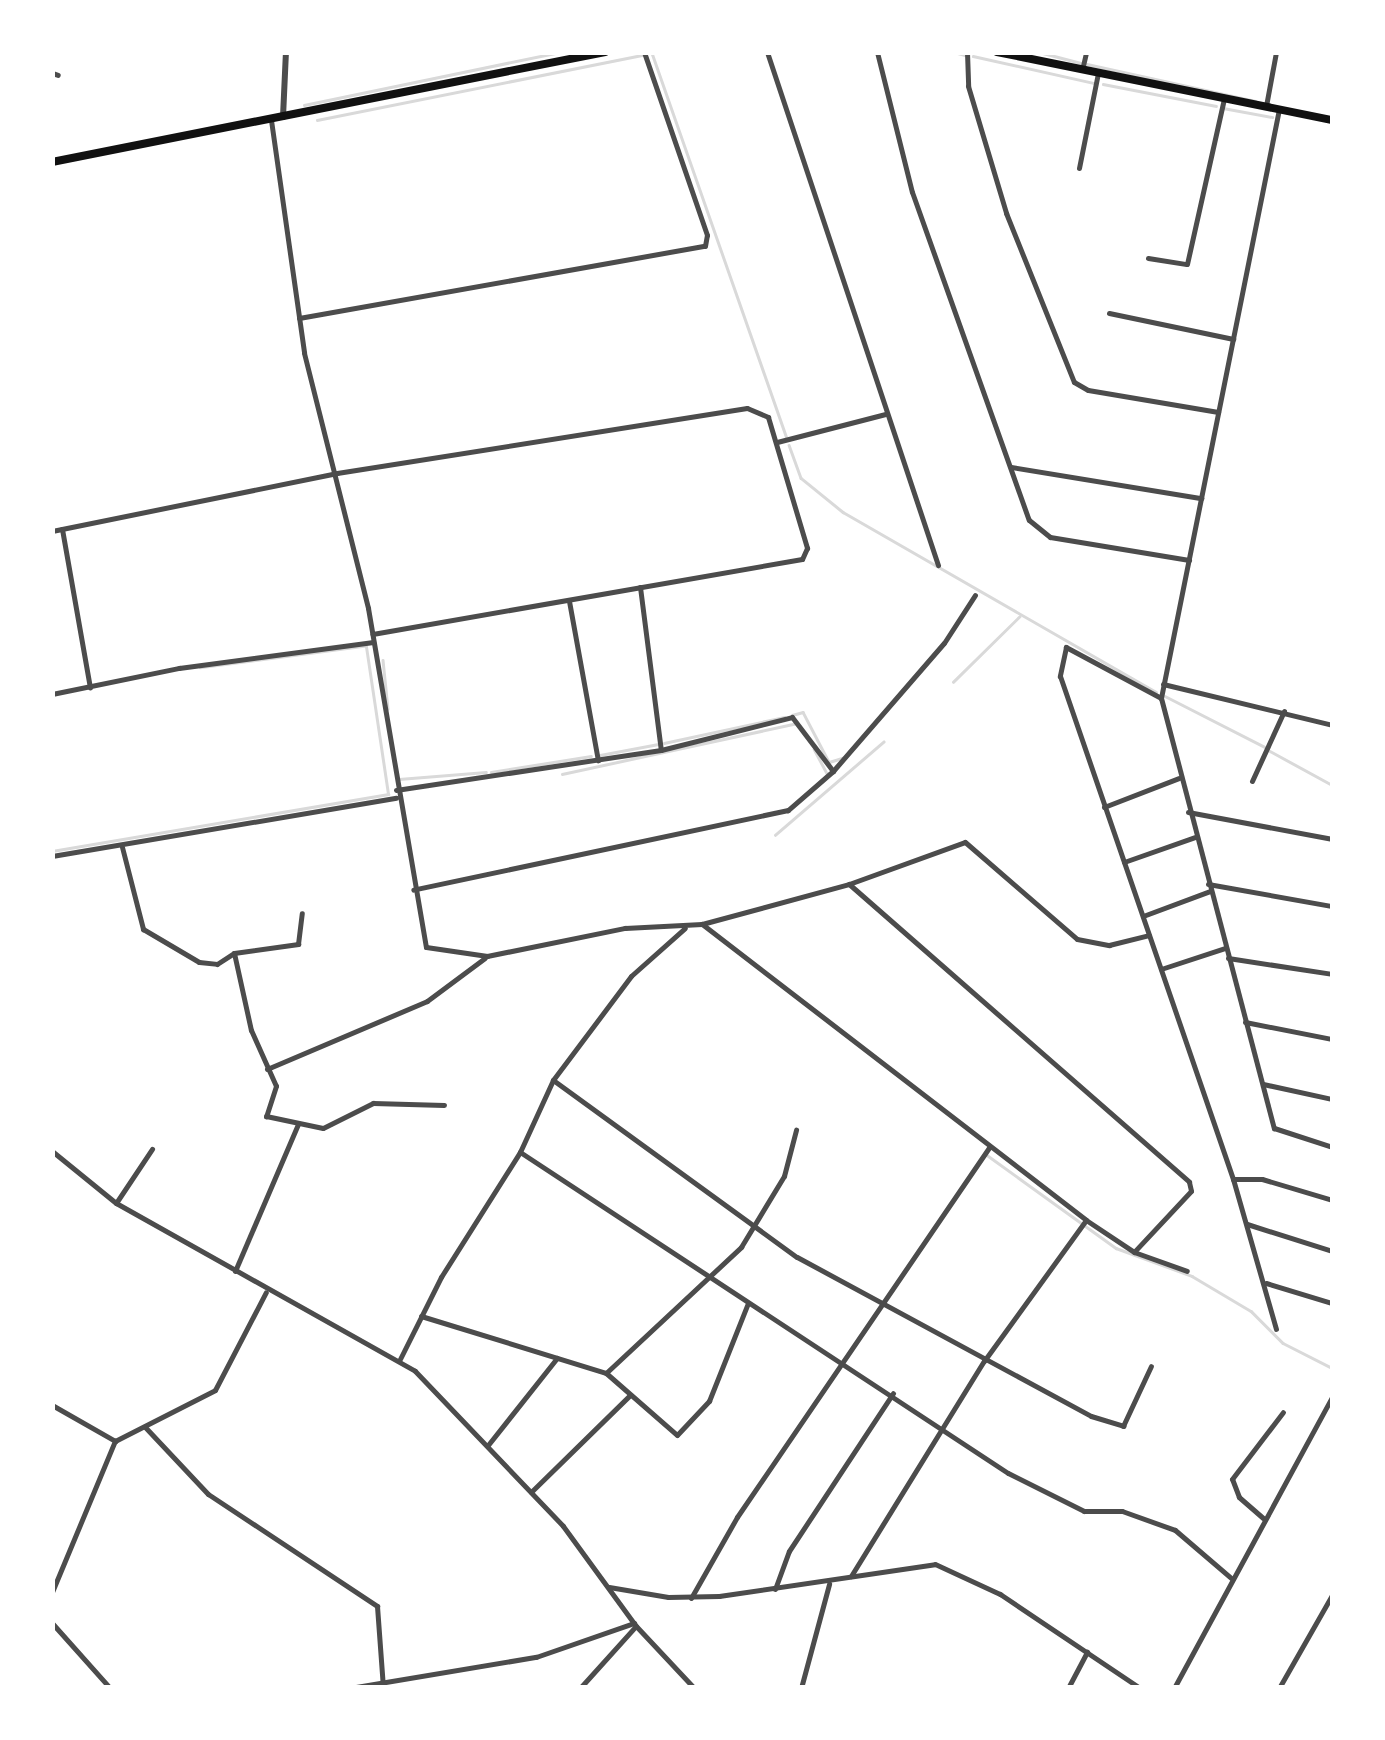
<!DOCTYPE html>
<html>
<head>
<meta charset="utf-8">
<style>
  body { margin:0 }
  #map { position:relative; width:1385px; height:1740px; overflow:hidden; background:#fff; font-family:Commissioner,sans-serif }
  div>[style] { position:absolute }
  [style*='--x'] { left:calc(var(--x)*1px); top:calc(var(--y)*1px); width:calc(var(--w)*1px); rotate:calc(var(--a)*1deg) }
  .stream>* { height:2.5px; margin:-1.25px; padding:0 1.25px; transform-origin:1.25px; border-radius:1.25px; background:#d9d9d9 }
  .minor>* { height:5px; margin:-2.5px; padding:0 2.5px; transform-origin:2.5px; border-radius:2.5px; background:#4c4c4c }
  .tertiary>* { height:6px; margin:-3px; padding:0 3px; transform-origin:3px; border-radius:3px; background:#4c4c4c }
  .secondary>* { height:8px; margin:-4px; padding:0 4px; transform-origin:4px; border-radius:4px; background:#111 }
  span { translate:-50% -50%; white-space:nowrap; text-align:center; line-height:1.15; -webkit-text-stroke:8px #fff; paint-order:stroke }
  .frame { position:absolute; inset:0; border:55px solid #fff; pointer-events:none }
</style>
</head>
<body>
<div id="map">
  <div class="stream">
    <div style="--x:954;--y:52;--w:11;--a:15"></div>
    <div style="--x:1039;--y:52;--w:43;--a:14.7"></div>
    <div style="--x:652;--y:53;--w:406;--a:70.7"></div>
    <div style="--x:973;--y:56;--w:124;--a:12.6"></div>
    <div style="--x:1087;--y:64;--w:172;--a:12.4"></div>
    <div style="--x:1103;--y:84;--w:115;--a:11"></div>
    <div style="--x:304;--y:105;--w:260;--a:-11.7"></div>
    <div style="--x:1223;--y:108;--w:50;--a:10.4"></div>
    <div style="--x:317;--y:120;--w:331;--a:-11.3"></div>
    <div style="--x:789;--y:445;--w:35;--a:70"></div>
    <div style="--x:801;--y:478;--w:54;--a:39"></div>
    <div style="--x:843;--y:512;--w:361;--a:29.9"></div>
    <div style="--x:383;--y:660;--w:49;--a:84.2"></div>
    <div style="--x:953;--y:682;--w:93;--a:-44.6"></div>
    <div style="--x:1165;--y:696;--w:112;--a:27"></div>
    <div style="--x:792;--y:715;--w:11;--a:-15"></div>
    <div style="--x:803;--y:712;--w:56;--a:62.5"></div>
    <div style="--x:829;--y:762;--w:14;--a:-17"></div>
    <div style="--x:664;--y:743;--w:123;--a:-12.2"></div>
    <div style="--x:814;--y:749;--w:27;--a:62"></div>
    <div style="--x:1270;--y:751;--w:71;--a:28.7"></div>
    <div style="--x:600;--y:755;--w:59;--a:-10.7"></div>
    <div style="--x:491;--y:772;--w:101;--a:-9.1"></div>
    <div style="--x:562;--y:774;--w:237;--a:-12.2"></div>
    <div style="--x:399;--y:779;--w:87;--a:-4.6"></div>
    <div style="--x:775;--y:835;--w:143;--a:-40.7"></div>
    <div style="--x:52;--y:851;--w:341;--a:-9.6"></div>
    <div style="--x:388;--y:794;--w:150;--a:-98.5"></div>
    <div style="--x:366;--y:646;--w:167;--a:172.5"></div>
    <div style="--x:987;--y:1155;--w:159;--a:35.8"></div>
    <div style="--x:1116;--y:1248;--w:81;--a:20.2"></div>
    <div style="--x:1192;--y:1276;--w:69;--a:30.7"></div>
    <div style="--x:1251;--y:1311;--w:45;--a:45"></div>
    <div style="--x:1283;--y:1343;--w:55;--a:27"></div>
  </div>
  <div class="minor">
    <div style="--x:767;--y:52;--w:541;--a:71.57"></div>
    <div style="--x:877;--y:52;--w:144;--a:76"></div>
    <div style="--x:912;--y:192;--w:348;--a:70.4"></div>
    <div style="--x:1029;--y:520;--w:27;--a:39"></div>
    <div style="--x:1050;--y:537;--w:141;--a:9.4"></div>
    <div style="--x:967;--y:52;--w:34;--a:88"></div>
    <div style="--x:968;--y:86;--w:133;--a:73.3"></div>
    <div style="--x:1006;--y:213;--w:182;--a:68.1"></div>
    <div style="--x:1074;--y:382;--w:16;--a:30"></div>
    <div style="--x:1088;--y:390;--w:132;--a:9.6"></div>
    <div style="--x:1082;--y:70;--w:18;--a:-77"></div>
    <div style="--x:52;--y:73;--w:6;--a:18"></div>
    <div style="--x:1266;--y:106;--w:55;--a:-79.5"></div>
    <div style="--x:1279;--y:109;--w:601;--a:101.33"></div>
    <div style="--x:1161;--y:698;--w:445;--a:75.3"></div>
    <div style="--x:1274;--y:1128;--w:61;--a:18.1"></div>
    <div style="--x:271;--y:120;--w:235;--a:81.9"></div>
    <div style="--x:304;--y:353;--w:263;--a:75.9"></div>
    <div style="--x:368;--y:608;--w:344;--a:80.3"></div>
    <div style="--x:426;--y:947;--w:62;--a:8.4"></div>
    <div style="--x:487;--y:956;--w:141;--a:-11.5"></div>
    <div style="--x:625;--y:928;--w:77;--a:-3"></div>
    <div style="--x:702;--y:924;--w:485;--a:37.6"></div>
    <div style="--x:1086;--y:1220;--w:58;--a:33.7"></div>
    <div style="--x:1134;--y:1252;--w:56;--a:19.7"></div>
    <div style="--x:1079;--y:168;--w:97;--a:-78.7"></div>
    <div style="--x:1148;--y:258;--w:39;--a:9"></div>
    <div style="--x:1187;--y:264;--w:170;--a:-77.4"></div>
    <div style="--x:1109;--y:313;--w:127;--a:11.8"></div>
    <div style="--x:299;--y:318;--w:412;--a:-10.1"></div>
    <div style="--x:705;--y:246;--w:11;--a:-80"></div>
    <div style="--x:707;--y:235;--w:194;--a:-109"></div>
    <div style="--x:777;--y:442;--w:112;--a:-14.5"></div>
    <div style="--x:1011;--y:467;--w:193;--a:9.3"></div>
    <div style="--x:62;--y:529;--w:161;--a:80"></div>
    <div style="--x:52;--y:531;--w:291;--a:-11.5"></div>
    <div style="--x:337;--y:473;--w:415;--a:-9"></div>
    <div style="--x:747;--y:408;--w:23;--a:23"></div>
    <div style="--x:768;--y:417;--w:137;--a:73.4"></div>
    <div style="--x:807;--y:548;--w:12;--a:114"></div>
    <div style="--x:802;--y:559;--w:436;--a:170.1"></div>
    <div style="--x:640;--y:587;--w:164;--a:82.7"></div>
    <div style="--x:569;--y:601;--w:162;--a:79.7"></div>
    <div style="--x:1163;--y:684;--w:174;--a:13.6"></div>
    <div style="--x:52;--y:694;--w:130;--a:-11.6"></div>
    <div style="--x:179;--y:668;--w:196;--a:-7.6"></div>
    <div style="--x:1161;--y:698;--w:108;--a:-151.8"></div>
    <div style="--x:1066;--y:647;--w:30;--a:102"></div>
    <div style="--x:1060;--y:676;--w:532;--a:71.02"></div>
    <div style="--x:1233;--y:1179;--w:156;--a:74"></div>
    <div style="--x:833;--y:771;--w:169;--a:-49.1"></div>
    <div style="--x:944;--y:643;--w:57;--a:-57.1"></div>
    <div style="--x:1252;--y:781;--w:77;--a:-65.4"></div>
    <div style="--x:396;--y:790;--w:268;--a:-8.6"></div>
    <div style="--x:661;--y:750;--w:135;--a:-14.1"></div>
    <div style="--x:792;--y:717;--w:68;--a:52.8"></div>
    <div style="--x:833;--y:771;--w:60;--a:139.1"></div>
    <div style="--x:788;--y:810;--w:383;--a:168"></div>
    <div style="--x:1104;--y:807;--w:80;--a:-21.1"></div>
    <div style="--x:1188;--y:812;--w:147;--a:10.6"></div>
    <div style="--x:122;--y:847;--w:85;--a:75.6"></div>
    <div style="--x:143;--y:929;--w:65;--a:30.5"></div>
    <div style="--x:199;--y:962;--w:18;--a:6"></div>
    <div style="--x:217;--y:964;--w:20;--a:-33"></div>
    <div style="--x:234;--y:953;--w:65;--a:-8"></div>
    <div style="--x:298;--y:944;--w:31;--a:-83"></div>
    <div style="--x:52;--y:856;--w:349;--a:-9.6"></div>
    <div style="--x:1124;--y:862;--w:75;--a:-19.4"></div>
    <div style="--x:849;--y:884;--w:452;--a:41.2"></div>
    <div style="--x:1189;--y:1182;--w:9;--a:77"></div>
    <div style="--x:1191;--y:1191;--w:83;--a:133.1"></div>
    <div style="--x:1208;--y:884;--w:126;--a:10.1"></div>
    <div style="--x:1143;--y:916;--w:72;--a:-20.5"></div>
    <div style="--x:702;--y:924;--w:152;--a:-15.2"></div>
    <div style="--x:849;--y:884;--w:123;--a:-19.9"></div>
    <div style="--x:965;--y:842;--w:148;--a:40.9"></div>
    <div style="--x:1077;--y:939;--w:33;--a:11"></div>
    <div style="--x:1109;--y:945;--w:41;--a:-14"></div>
    <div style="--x:234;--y:953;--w:79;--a:77.6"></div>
    <div style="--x:251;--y:1030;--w:61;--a:65.9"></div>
    <div style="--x:276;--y:1086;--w:32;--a:108"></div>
    <div style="--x:266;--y:1116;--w:58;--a:11.9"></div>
    <div style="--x:323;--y:1128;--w:56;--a:-26.6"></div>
    <div style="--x:373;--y:1103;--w:71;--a:1.6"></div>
    <div style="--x:1228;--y:958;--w:105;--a:8.7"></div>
    <div style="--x:1161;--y:969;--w:67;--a:-18.2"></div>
    <div style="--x:1245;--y:1022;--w:89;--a:11.1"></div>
    <div style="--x:267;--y:1069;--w:174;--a:-23"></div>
    <div style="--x:427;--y:1001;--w:72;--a:-36.6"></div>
    <div style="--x:553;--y:1080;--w:301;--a:36"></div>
    <div style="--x:797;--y:1257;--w:334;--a:28.4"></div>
    <div style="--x:1091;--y:1416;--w:34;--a:17"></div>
    <div style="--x:1123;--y:1426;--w:66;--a:-65"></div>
    <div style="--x:1263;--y:1084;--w:71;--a:12.3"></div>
    <div style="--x:52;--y:1151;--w:82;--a:39.1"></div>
    <div style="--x:116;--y:1203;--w:343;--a:29.3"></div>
    <div style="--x:415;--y:1371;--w:214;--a:46.3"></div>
    <div style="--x:563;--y:1526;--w:124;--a:53.9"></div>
    <div style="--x:636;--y:1626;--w:85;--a:46.9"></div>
    <div style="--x:520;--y:1152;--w:584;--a:33.34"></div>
    <div style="--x:1008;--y:1473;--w:85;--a:26.6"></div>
    <div style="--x:1084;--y:1511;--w:38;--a:0"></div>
    <div style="--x:1122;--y:1511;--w:56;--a:19.7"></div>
    <div style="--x:1175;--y:1530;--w:74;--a:40.6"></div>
    <div style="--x:1233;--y:1179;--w:29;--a:0"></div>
    <div style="--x:1262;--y:1179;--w:73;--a:16.7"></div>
    <div style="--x:116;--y:1203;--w:65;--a:-56.3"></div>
    <div style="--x:1247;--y:1224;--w:89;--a:17.6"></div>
    <div style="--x:235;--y:1271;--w:160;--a:-66.8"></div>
    <div style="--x:1266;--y:1283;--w:69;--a:16.9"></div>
    <div style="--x:421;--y:1316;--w:194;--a:17.1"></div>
    <div style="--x:606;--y:1373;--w:94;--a:41.1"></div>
    <div style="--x:677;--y:1435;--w:47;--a:-46.7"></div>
    <div style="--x:709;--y:1401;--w:105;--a:-68.3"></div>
    <div style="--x:400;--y:1359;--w:92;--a:-63.4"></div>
    <div style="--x:441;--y:1277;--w:148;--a:-57.7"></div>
    <div style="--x:520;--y:1152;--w:79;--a:-65.4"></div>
    <div style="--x:553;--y:1080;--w:130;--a:-53.1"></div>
    <div style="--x:631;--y:976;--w:72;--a:-41.6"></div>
    <div style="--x:606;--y:1373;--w:185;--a:-43"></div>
    <div style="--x:741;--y:1247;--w:83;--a:-58.8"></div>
    <div style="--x:784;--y:1176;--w:48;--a:-75.4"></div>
    <div style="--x:52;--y:1405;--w:73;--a:29.7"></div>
    <div style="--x:145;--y:1427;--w:92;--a:46.8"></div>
    <div style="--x:208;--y:1494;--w:203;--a:33.5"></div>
    <div style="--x:377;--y:1606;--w:82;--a:85.8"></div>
    <div style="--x:488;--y:1445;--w:111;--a:-51.6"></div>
    <div style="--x:531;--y:1492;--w:137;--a:-44.4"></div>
    <div style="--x:1263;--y:1518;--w:32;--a:-139"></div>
    <div style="--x:1239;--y:1497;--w:19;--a:-111"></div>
    <div style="--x:1232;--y:1479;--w:84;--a:-52.7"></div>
    <div style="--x:851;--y:1576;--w:253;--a:-58.3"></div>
    <div style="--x:984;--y:1361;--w:174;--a:-54.1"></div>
    <div style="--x:609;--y:1587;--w:60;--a:9.6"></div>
    <div style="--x:668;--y:1597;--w:51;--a:-1.1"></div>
    <div style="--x:719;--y:1596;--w:218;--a:-8.4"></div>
    <div style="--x:935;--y:1564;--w:72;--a:24.8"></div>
    <div style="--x:1000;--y:1594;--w:169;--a:33.9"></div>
    <div style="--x:775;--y:1589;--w:40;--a:-69.8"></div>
    <div style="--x:789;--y:1551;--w:189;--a:-56.6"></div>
    <div style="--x:52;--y:1592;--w:164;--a:-67.4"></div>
    <div style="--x:115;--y:1441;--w:112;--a:-27"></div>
    <div style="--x:215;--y:1390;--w:110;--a:-62.5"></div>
    <div style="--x:691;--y:1598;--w:93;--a:-60.4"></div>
    <div style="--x:737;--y:1517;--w:447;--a:-55.7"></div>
    <div style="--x:52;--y:1623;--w:87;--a:48.3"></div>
    <div style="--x:350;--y:1688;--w:189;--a:-9.5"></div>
    <div style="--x:536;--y:1657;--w:104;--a:-19.1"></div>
    <div style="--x:580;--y:1688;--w:82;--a:-48"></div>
    <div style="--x:801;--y:1688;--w:108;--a:-74.9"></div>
    <div style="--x:1068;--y:1688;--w:41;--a:-62.2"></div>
    <div style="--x:1174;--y:1688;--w:331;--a:-61.5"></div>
    <div style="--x:1279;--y:1688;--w:107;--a:-60.3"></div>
  </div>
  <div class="tertiary">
    <div style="--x:283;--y:117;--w:65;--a:-87.4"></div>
  </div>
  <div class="secondary">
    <div style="--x:997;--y:52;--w:342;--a:11.5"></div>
    <div style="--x:52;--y:162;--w:564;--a:-11.25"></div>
  </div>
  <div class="frame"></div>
</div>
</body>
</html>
